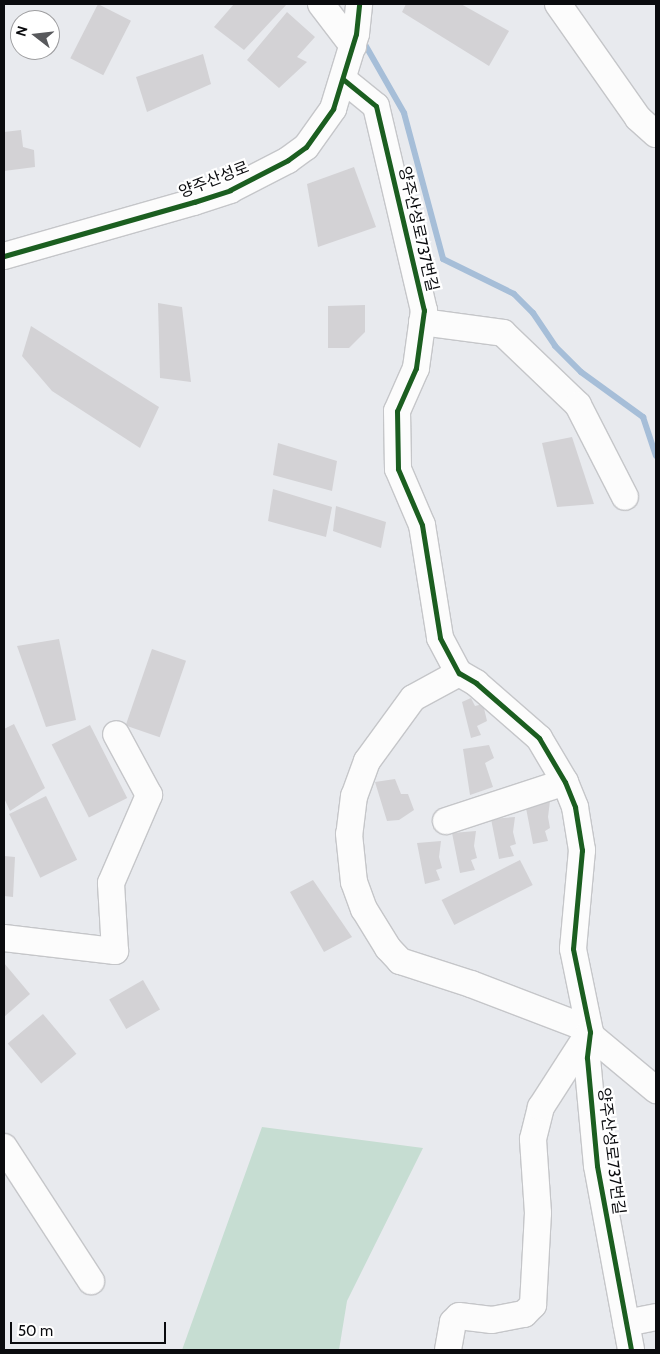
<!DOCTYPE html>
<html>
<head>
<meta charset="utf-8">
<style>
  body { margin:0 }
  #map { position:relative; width:660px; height:1354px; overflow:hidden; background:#e8eaee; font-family:Cabin,"Noto Sans KR",sans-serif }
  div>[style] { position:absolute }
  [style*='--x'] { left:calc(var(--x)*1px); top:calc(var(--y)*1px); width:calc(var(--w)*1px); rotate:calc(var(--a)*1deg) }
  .green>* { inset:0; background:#c6ddd2 }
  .stream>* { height:6px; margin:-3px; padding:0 3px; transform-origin:3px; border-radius:3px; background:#a6bed8 }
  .building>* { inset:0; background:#d3d2d5; transform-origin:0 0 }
  .roads { filter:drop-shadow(1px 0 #c5c6c9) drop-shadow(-1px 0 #c5c6c9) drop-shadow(0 1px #c5c6c9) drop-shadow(0 -1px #c5c6c9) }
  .minor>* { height:26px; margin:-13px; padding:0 13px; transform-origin:13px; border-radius:13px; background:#fcfcfc }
  .cycleway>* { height:5px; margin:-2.5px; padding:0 2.5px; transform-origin:2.5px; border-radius:2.5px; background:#1b5e20 }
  span { translate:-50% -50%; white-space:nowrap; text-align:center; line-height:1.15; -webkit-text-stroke:4.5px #fff; paint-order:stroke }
  .street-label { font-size:16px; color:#0a0b0e }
  .frame { position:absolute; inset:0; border:5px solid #0a0b0e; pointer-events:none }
  .north { position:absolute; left:10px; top:10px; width:50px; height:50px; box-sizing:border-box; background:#fff; border:1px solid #9d9d9f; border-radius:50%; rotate:286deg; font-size:14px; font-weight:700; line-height:20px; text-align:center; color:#0a0b0e }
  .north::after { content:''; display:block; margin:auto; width:18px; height:22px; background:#58595c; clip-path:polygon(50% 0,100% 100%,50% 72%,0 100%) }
  .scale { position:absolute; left:10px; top:1322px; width:156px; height:22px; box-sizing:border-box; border:2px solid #0a0b0e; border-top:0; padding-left:6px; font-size:15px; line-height:18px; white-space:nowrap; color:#0a0b0e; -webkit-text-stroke:4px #fff; paint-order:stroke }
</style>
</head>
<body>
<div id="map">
  <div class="green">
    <div style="clip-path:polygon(262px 1127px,423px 1148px,347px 1301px,339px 1350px,182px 1350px)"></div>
  </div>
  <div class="stream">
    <div style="--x:363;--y:41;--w:83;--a:60.3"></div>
    <div style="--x:404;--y:113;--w:151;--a:75"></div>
    <div style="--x:443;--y:259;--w:79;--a:26.2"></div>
    <div style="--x:514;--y:294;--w:27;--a:45"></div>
    <div style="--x:533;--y:313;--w:40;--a:56"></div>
    <div style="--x:555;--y:346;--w:37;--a:45"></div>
    <div style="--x:581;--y:372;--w:77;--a:36"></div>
    <div style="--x:643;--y:417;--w:41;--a:71.6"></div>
  </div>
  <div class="building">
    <div style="left:98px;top:4px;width:37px;height:61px;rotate:27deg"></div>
    <div style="clip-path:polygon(234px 4px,287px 4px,244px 50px,214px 27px)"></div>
    <div style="clip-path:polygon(406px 4px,461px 4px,509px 31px,489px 66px,402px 12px)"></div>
    <div style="clip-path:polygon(287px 12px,315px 37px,297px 57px,307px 62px,279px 88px,247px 60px)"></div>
    <div style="clip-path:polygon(203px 54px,211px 84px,147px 112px,136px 77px)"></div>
    <div style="clip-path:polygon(21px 130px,23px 147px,34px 150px,35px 167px,4px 171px,4px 132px)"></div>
    <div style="clip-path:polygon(354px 167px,376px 227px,318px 247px,307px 184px)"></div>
    <div style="clip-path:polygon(158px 303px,182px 307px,191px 382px,160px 378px)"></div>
    <div style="clip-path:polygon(365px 305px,365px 332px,349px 348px,328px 348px,328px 306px)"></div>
    <div style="clip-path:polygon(31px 326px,159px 407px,140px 448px,52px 391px,22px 356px)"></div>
    <div style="clip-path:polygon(572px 437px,594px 504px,557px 507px,542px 443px)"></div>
    <div style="clip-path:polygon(278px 443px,337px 461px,332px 491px,273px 475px)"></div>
    <div style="clip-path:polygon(273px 489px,332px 507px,326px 537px,268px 521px)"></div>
    <div style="clip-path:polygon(336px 506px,386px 522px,381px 548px,333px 531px)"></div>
    <div style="clip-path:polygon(59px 639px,76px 720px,46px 727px,17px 646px)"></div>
    <div style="left:152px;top:649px;width:36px;height:81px;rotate:19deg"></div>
    <div style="clip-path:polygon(471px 698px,475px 706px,483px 704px,487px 721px,477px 726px,481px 735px,471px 738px,462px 702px)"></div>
    <div style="clip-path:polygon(14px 724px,45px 788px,10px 811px,4px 798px,4px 729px)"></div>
    <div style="left:90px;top:725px;width:82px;height:43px;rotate:63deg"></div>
    <div style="clip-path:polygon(489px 745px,494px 758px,485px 763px,493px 787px,470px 795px,463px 749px)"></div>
    <div style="clip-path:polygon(395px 779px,401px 794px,408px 794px,414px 810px,399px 820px,387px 821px,375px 782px)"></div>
    <div style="left:46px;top:796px;width:71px;height:41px;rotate:64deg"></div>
    <div style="clip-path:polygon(550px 801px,548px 817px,550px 828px,545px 831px,548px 841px,533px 844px,525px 803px)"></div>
    <div style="clip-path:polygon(515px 817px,513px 832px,516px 844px,510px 846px,514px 856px,499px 859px,491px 819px)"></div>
    <div style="clip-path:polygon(476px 831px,474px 846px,477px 858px,471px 860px,475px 870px,460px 873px,452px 833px)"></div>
    <div style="clip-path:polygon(441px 841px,439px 857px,442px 868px,436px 870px,440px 880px,425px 884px,417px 843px)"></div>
    <div style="clip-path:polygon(4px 856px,15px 857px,13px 897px,4px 896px)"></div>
    <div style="left:520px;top:860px;width:28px;height:88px;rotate:63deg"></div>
    <div style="clip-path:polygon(313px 880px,352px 937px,324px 952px,290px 892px)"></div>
    <div style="clip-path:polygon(4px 963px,30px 994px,4px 1017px)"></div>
    <div style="left:143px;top:980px;width:34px;height:39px;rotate:60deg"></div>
    <div style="left:43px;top:1014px;width:52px;height:46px;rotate:50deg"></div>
  </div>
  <div class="roads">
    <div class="minor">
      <div style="--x:321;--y:4;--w:53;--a:52.7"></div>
      <div style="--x:558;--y:4;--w:139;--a:54.9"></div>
      <div style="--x:638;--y:118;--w:24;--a:42"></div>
      <div style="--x:344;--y:80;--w:41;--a:39.1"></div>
      <div style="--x:376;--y:106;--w:210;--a:76.8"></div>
      <div style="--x:424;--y:310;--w:59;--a:97.9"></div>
      <div style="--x:416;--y:368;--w:47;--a:113.8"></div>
      <div style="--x:397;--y:411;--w:58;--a:89"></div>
      <div style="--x:398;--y:469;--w:61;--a:66.8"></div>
      <div style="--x:422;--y:525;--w:114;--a:80.9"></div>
      <div style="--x:440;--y:638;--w:40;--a:62"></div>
      <div style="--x:459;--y:673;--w:20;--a:30"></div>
      <div style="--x:476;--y:683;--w:84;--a:41.1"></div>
      <div style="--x:539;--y:738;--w:51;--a:59.4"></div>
      <div style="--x:565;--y:782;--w:27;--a:68"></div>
      <div style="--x:575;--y:807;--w:44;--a:80.8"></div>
      <div style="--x:582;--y:850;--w:99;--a:95.2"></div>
      <div style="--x:573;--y:949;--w:85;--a:78.4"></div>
      <div style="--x:590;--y:1032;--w:26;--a:97"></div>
      <div style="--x:587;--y:1058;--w:108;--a:84.7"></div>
      <div style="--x:597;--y:1166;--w:187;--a:79.5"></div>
      <div style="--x:4;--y:256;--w:198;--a:-15.9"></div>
      <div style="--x:194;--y:202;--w:38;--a:-18"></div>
      <div style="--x:230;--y:190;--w:65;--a:-27.3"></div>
      <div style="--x:288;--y:160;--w:22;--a:-36"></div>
      <div style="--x:306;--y:147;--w:47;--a:-54.6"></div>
      <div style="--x:333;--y:109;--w:78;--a:-73"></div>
      <div style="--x:356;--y:34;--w:30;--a:-84"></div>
      <div style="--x:422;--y:322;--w:82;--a:7.7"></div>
      <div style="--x:503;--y:333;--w:104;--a:43.8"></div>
      <div style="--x:578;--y:405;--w:103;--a:62.9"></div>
      <div style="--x:459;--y:673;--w:52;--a:151.5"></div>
      <div style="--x:413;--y:698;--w:78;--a:126.1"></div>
      <div style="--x:367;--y:761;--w:37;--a:110"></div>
      <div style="--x:354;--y:796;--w:38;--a:97"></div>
      <div style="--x:349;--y:834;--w:48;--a:84.1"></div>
      <div style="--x:354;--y:882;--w:29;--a:70"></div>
      <div style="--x:364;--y:909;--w:46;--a:58.4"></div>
      <div style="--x:388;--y:948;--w:18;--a:47"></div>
      <div style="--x:400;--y:961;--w:75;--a:17.9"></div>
      <div style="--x:471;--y:984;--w:115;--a:21"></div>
      <div style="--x:578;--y:1025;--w:102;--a:39.8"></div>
      <div style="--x:446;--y:821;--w:125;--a:-18.1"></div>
      <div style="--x:4;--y:938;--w:112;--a:6.7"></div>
      <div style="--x:115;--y:951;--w:68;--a:-93.4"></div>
      <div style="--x:111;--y:883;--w:96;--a:-66.6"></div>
      <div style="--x:149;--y:795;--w:69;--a:-118.4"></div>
      <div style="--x:4;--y:1147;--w:160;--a:57"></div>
      <div style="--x:626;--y:1323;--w:31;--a:-11"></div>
      <div style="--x:448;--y:1350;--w:28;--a:-80"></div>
      <div style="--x:453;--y:1322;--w:8;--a:-45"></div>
      <div style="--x:459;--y:1316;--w:33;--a:7"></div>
      <div style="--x:492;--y:1320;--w:33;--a:-11"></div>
      <div style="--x:524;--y:1314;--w:13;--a:-45"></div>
      <div style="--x:533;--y:1305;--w:92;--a:-86.9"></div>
      <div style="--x:538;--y:1213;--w:74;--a:-93.9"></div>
      <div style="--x:533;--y:1139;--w:33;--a:-76"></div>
      <div style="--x:541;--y:1107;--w:87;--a:-57.2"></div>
    </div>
  </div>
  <div class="cycleway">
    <div style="--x:344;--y:80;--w:41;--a:39.1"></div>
    <div style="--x:376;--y:106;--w:210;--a:76.8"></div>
    <div style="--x:424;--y:310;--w:59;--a:97.9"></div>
    <div style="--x:416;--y:368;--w:47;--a:113.8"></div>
    <div style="--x:397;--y:411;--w:58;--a:89"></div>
    <div style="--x:398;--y:469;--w:61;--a:66.8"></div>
    <div style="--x:422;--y:525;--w:114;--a:80.9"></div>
    <div style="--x:440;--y:638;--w:40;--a:62"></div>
    <div style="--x:459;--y:673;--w:20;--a:30"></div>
    <div style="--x:476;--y:683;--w:84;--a:41.1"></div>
    <div style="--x:539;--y:738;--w:51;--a:59.4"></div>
    <div style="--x:565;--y:782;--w:27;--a:68"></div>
    <div style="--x:575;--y:807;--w:44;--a:80.8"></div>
    <div style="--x:582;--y:850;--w:99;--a:95.2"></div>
    <div style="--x:573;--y:949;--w:85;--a:78.4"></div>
    <div style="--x:590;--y:1032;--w:26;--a:97"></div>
    <div style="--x:587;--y:1058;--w:108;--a:84.7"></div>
    <div style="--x:597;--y:1166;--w:187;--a:79.5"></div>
    <div style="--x:4;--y:256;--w:198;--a:-15.9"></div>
    <div style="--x:194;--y:202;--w:38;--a:-18"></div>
    <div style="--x:230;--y:190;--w:65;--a:-27.3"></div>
    <div style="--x:288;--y:160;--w:22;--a:-36"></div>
    <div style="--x:306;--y:147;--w:47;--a:-54.6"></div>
    <div style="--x:333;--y:109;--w:78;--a:-73"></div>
    <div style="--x:356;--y:34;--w:30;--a:-84"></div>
  </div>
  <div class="street-label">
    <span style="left:214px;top:180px;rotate:-21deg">양주산성로</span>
    <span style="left:418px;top:229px;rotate:77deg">양주산성로737번길</span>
    <span style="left:611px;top:1151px;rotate:83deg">양주산성로737번길</span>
  </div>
  <div class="frame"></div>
  <div class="north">N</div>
  <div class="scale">50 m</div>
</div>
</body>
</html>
